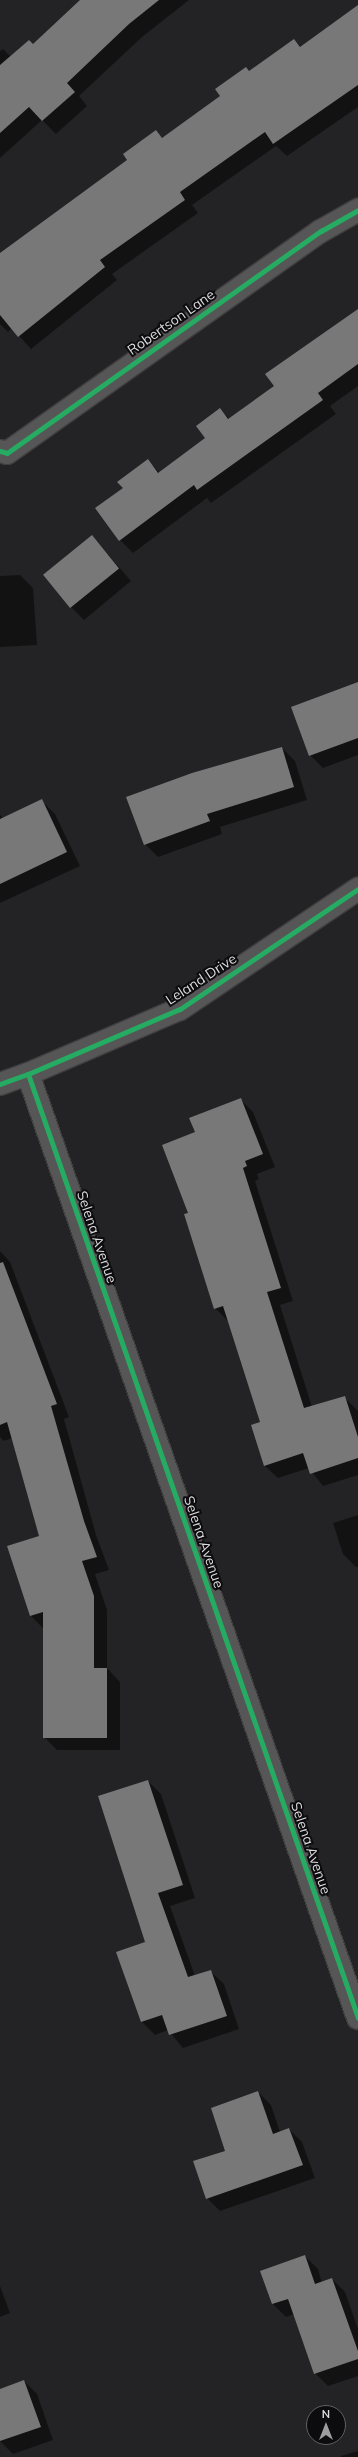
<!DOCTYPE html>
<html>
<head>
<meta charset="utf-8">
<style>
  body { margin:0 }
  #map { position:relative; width:358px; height:2457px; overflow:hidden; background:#232325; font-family:Mulish,sans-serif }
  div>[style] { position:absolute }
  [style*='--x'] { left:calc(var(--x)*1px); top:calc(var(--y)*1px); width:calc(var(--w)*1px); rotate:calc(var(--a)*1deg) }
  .shadow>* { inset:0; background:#0007 }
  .building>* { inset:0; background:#787879; transform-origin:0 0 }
  .roads { filter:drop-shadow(1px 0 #3f3f40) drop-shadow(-1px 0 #3f3f40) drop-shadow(0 1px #3f3f40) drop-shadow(0 -1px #3f3f40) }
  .minor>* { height:22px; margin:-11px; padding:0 11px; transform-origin:11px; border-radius:11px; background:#565657 }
  .cycleway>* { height:5px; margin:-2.5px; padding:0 2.5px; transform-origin:2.5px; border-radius:2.5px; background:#26ab63 }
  span { translate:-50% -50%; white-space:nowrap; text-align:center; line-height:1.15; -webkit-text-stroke:4px #0c0c0e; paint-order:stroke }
  .street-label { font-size:14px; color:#dedee1 }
  .north { position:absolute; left:306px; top:2405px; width:40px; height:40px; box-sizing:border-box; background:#0c0c0e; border:1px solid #606062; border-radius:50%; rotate:0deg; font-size:11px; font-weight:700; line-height:16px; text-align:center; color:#dedee1 }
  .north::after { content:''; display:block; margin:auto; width:14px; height:18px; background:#9d9d9f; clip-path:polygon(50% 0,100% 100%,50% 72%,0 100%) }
</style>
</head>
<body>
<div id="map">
  <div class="shadow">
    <div style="clip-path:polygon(82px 0,189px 0,142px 37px,79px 96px,87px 106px,56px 134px,42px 120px,0 158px,0 51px,3px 49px,11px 57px,33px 45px)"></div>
    <div style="clip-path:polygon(358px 6px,358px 107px,287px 156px,276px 146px,192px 205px,198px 213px,112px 274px,117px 280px,31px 349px,12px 328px,8px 332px,0 324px,0 263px,128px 160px,156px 132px,163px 139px,294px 40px,301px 47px)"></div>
    <div style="clip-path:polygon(358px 310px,358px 386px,330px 406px,336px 414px,211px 503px,207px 498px,133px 553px,120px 540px,124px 489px,148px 461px,160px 473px,206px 438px,220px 410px,230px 419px,275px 386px)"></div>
    <div style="clip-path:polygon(92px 536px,131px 581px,84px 620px,71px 607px)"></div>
    <div style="clip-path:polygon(20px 575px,33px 588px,37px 645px,0 647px,0 576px)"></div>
    <div style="clip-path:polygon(358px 683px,358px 755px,323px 768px,310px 755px)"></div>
    <div style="clip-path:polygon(282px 748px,295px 761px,307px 800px,220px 827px,222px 834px,158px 857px,145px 844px)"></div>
    <div style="clip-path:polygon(42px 801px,55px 814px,80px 866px,0 903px,0 815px,4px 819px)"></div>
    <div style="clip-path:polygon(240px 1099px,253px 1112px,275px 1167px,257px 1174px,259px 1179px,255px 1181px,293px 1301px,280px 1305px,312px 1407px,344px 1397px,358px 1411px,358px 1475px,323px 1486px,309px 1468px,278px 1478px,264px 1465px,261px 1423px,229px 1322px,215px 1308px,190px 1213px,196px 1133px)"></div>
    <div style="clip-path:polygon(0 1251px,10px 1262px,69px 1417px,64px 1419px,96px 1535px,109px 1570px,95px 1574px,107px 1610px,107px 1668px,120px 1682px,120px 1750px,57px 1750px,44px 1737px,44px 1629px,31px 1616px,9px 1547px,40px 1537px,12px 1438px,4px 1441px,0 1437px)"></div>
    <div style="clip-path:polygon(358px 1515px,358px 1567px,356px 1567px,343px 1554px,333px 1523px)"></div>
    <div style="clip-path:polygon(148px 1781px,161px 1794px,195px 1898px,170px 1906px,195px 1976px,210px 1971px,224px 1984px,239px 2029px,183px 2048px,168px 2030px,155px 2035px,142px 2022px,118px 1953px,147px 1943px)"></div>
    <div style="clip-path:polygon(258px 2092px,271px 2105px,280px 2132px,289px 2129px,302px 2142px,315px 2178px,220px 2211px,207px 2198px,227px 2151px)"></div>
    <div style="clip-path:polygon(305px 2256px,318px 2269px,322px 2283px,332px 2279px,345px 2292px,358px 2329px,358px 2376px,328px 2386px,315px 2373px,294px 2314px,286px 2317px,273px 2304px)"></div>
    <div style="clip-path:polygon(0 2286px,10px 2313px,0 2317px)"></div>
    <div style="clip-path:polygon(24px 2381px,37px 2394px,53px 2440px,13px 2454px,0 2441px,0 2390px)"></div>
    <div style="clip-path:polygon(358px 2451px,358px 2457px,341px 2457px,341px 2456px)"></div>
  </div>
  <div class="building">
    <div style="clip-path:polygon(80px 0,159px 0,129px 24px,67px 83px,75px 92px,42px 121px,29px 107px,0 133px,0 65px,29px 40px,33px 44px)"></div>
    <div style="clip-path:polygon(358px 5px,358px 85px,273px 144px,265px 132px,180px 192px,185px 200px,100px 260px,105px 267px,18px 337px,0 315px,0 253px,127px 160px,123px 154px,156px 130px,162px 138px,220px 96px,215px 89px,246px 67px,249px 71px,294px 39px,300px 47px)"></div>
    <div style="clip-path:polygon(358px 309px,358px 364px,318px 393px,323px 400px,197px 490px,194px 485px,119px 541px,95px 508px,123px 488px,117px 482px,148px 459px,158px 473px,205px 438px,196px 426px,220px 408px,228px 419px,274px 386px,265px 374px)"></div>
    <div style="left:92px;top:535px;width:43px;height:63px;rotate:51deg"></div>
    <div style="clip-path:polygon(358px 682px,358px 738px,309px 756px,291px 707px)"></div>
    <div style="clip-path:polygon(282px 747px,294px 787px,207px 814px,210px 821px,144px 845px,126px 797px,192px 773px)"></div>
    <div style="clip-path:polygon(42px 799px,67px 852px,0 884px,0 819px)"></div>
    <div style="clip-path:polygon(241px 1098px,263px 1154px,245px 1161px,247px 1166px,243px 1168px,281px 1288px,267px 1292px,304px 1408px,345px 1396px,358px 1437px,358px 1458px,310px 1474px,303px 1453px,264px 1466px,251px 1425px,260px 1422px,223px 1306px,214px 1309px,184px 1214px,188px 1213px,162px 1145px,195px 1132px,189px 1118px)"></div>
    <div style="clip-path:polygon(3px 1262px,57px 1404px,51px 1406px,84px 1521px,97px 1557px,82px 1561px,94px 1596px,94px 1668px,107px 1668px,107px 1738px,43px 1738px,43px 1612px,30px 1616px,7px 1546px,39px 1536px,7px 1422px,0 1425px,0 1263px)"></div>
    <div style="clip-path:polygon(148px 1780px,183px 1885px,158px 1893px,188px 1977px,211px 1970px,227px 2016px,169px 2035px,162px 2015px,141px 2022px,116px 1952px,145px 1942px,98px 1796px)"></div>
    <div style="clip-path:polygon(258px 2091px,273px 2134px,289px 2128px,303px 2165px,206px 2199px,193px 2161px,225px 2151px,211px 2108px)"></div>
    <div style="clip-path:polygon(305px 2255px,315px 2284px,332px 2278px,358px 2351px,358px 2359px,314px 2374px,288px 2299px,272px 2304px,260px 2271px)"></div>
    <div style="clip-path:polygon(24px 2380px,41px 2427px,0 2441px,0 2389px)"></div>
  </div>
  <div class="roads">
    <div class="minor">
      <div style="--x:0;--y:451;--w:7;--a:16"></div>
      <div style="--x:7;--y:453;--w:385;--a:-35.3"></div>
      <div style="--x:321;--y:231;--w:43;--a:-29.6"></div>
      <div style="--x:28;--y:1074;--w:1000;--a:70.73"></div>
      <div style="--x:0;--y:1084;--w:30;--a:-20"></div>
      <div style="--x:28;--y:1074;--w:165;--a:-23.2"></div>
      <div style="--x:180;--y:1009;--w:215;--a:-34"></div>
    </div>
  </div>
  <div class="cycleway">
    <div style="--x:0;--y:451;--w:7;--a:16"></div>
    <div style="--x:7;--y:453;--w:385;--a:-35.3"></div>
    <div style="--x:321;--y:231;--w:43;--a:-29.6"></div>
    <div style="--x:28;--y:1074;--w:1000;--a:70.73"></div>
    <div style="--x:0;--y:1084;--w:30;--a:-20"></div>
    <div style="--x:28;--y:1074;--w:165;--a:-23.2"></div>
    <div style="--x:180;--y:1009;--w:215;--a:-34"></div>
  </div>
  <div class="street-label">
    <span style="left:171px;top:322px;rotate:-35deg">Robertson Lane</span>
    <span style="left:201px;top:979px;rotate:-33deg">Leland Drive</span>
    <span style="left:97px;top:1237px;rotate:71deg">Selena Avenue</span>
    <span style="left:204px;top:1542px;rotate:71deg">Selena Avenue</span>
    <span style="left:311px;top:1848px;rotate:71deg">Selena Avenue</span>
  </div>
  <div class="north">N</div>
</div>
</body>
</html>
